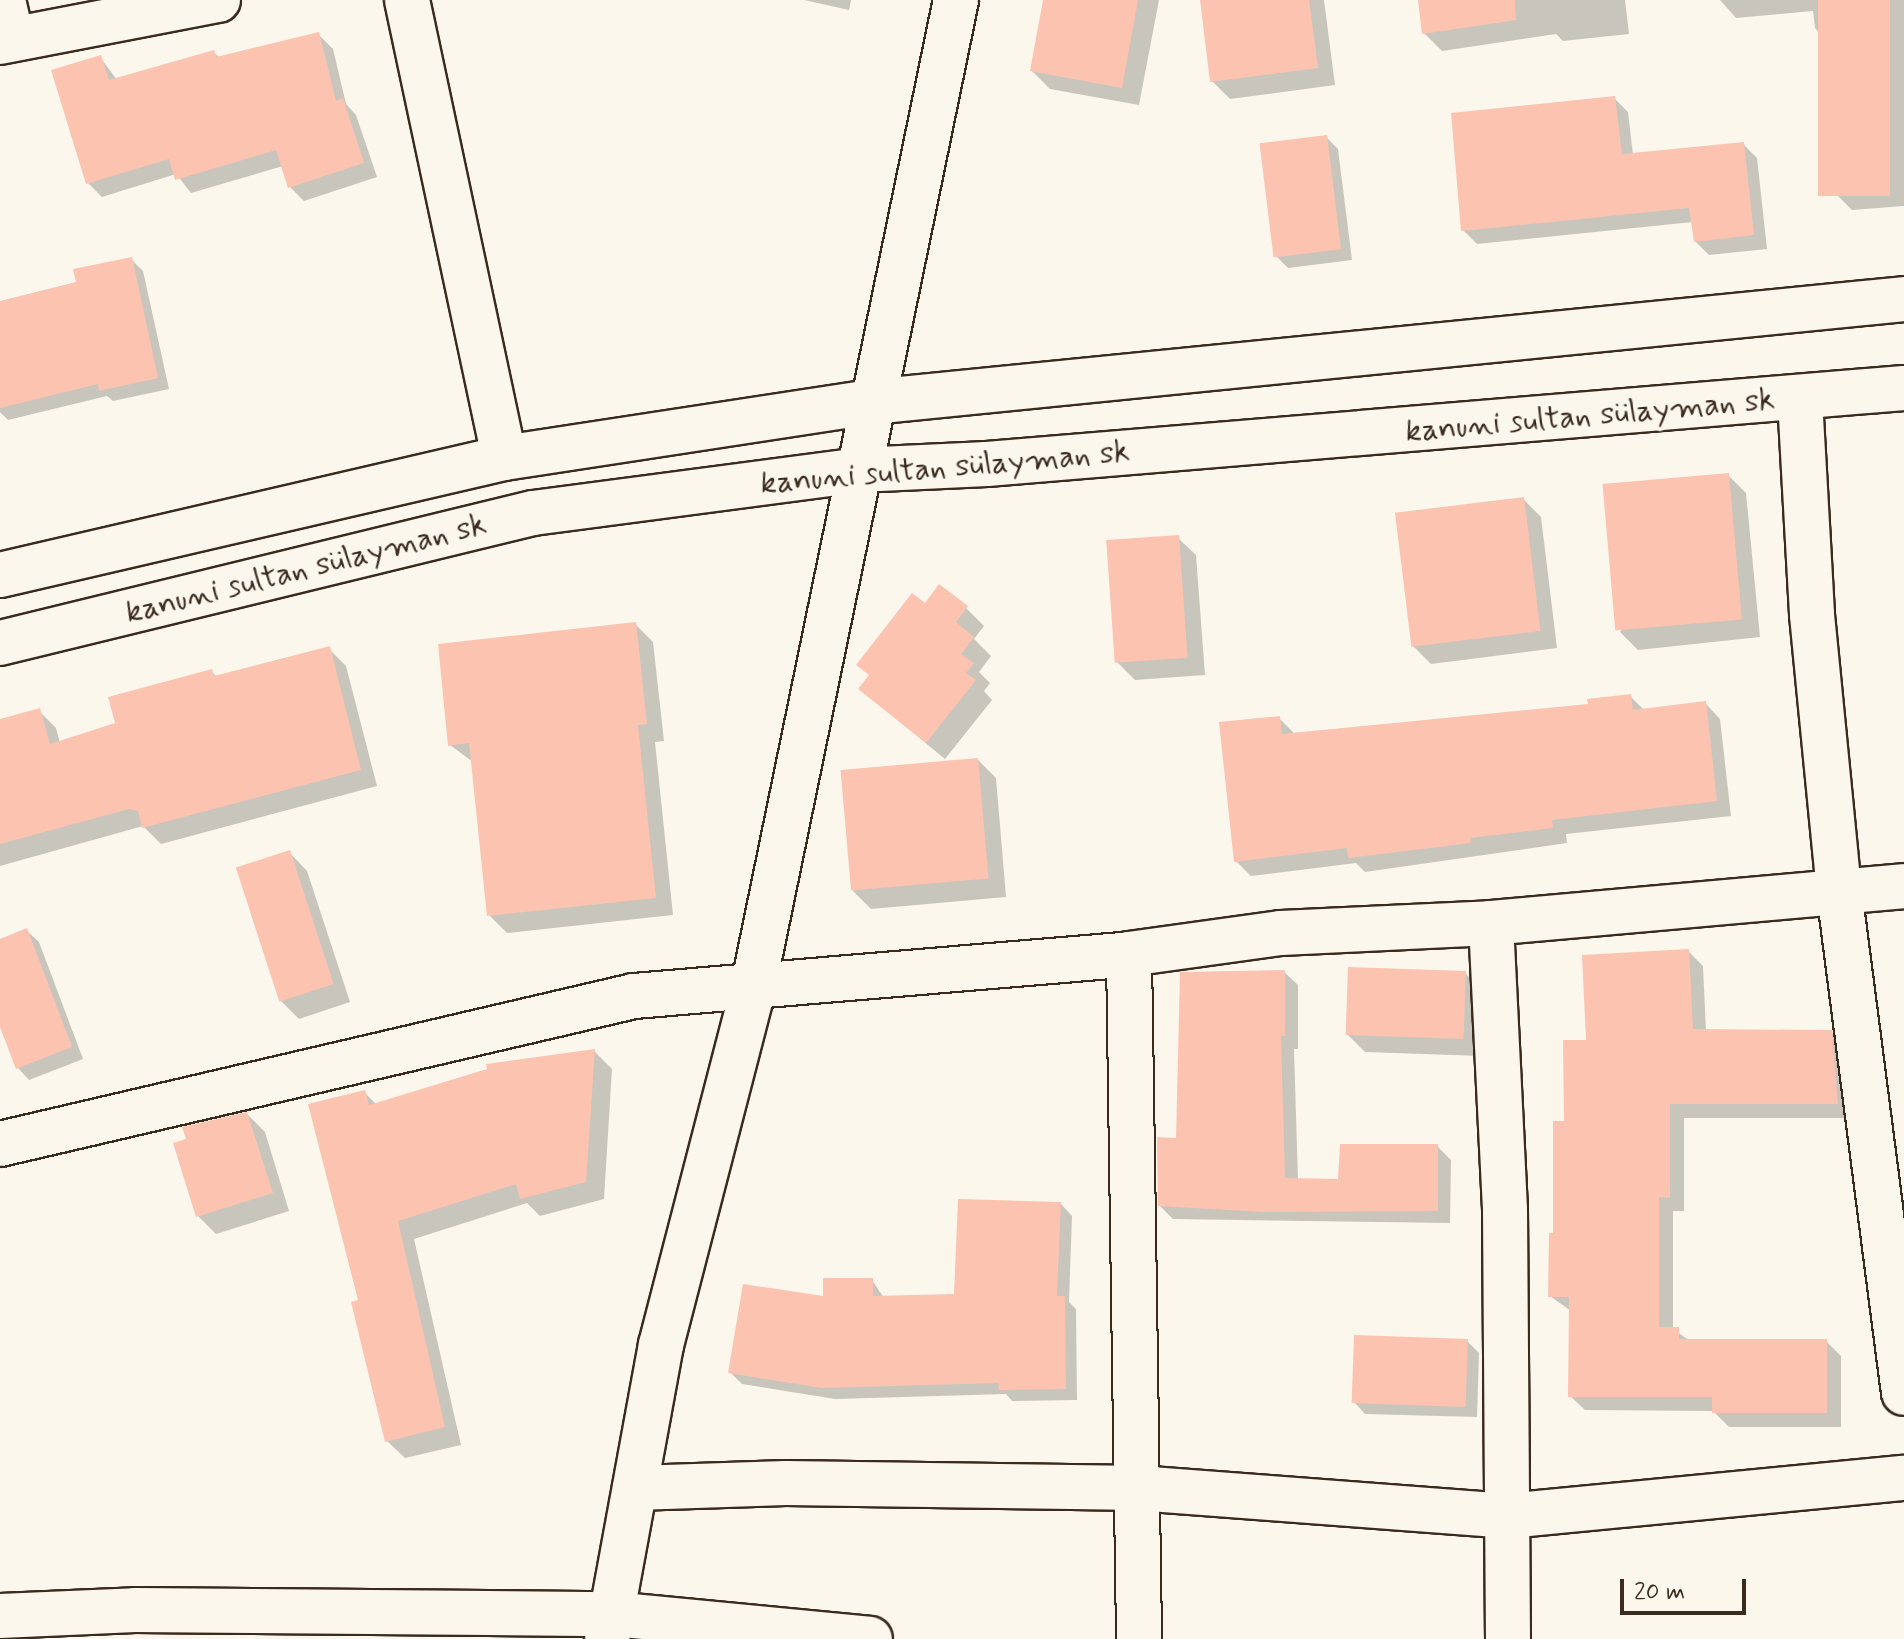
<!DOCTYPE html>
<html>
<head>
<meta charset="utf-8">
<style>
  body { margin:0 }
  #map { position:relative; width:1904px; height:1639px; overflow:hidden; background:#fbf7ec; font-family:Mynerve,sans-serif }
  div>[style] { position:absolute }
  [style*='--x'] { left:calc(var(--x)*1px); top:calc(var(--y)*1px); width:calc(var(--w)*1px); rotate:calc(var(--a)*1deg) }
  .shadow>* { inset:0; background:#0003 }
  .building>* { inset:0; background:#fcc3b1; transform-origin:0 0 }
  .roads { filter:drop-shadow(2px 0 #3b2a1e) drop-shadow(-2px 0 #3b2a1e) drop-shadow(0 2px #3b2a1e) drop-shadow(0 -2px #3b2a1e) }
  .street>* { height:44px; margin:-22px; padding:0 22px; transform-origin:22px; border-radius:22px; background:#fbf7ec }
  .secondary>* { height:44px; margin:-22px; padding:0 22px; transform-origin:22px; border-radius:22px; background:#fbf7ec }
  span { translate:-50% -50%; white-space:nowrap; text-align:center; line-height:1.15; -webkit-text-stroke:8px #fbf7ec; paint-order:stroke }
  .street-label { font-size:32px; color:#3b2a1e }
  .scale { position:absolute; left:1620px; top:1579px; width:126px; height:36px; box-sizing:border-box; border:4px solid #3b2a1e; border-top:0; padding-left:10px; font-size:24px; line-height:28px; white-space:nowrap; color:#3b2a1e; -webkit-text-stroke:6px #fbf7ec; paint-order:stroke }
</style>
</head>
<body>
<div id="map">
  <div class="shadow">
    <div style="clip-path:polygon(804px 0,851px 0,849px 10px)"></div>
    <div style="clip-path:polygon(1045px 0,1159px 0,1139px 105px,1050px 89px,1032px 71px)"></div>
    <div style="clip-path:polygon(1202px 0,1324px 0,1335px 85px,1230px 99px,1212px 81px)"></div>
    <div style="clip-path:polygon(1420px 0,1625px 0,1629px 34px,1563px 41px,1556px 34px,1442px 51px,1424px 33px)"></div>
    <div style="clip-path:polygon(1720px 0,1904px 0,1904px 206px,1852px 210px,1836px 194px,1823px 37px,1815px 28px,1813px 11px,1736px 18px)"></div>
    <div style="clip-path:polygon(319px 35px,333px 49px,346px 104px,356px 115px,377px 177px,304px 201px,290px 187px,283px 166px,191px 193px,176px 174px,102px 197px,88px 183px,100px 57px,117px 80px,213px 52px,220px 58px)"></div>
    <div style="clip-path:polygon(1614px 98px,1628px 112px,1633px 155px,1743px 144px,1757px 158px,1767px 249px,1709px 255px,1695px 241px,1693px 222px,1477px 244px,1463px 230px)"></div>
    <div style="clip-path:polygon(1326px 137px,1338px 149px,1352px 260px,1288px 268px,1276px 256px)"></div>
    <div style="clip-path:polygon(131px 259px,143px 271px,169px 389px,113px 401px,107px 396px,8px 420px,0 412px,0 303px,78px 283px)"></div>
    <div style="clip-path:polygon(1728px 475px,1746px 493px,1760px 637px,1638px 650px,1620px 632px)"></div>
    <div style="clip-path:polygon(1523px 499px,1541px 517px,1557px 648px,1431px 664px,1413px 646px)"></div>
    <div style="clip-path:polygon(1178px 538px,1196px 555px,1205px 675px,1135px 680px,1117px 662px)"></div>
    <div style="clip-path:polygon(925px 606px,966px 608px,984px 626px,974px 639px,991px 656px,979px 672px,990px 683px,984px 691px,992px 700px,945px 759px,860px 689px)"></div>
    <div style="clip-path:polygon(635px 624px,653px 642px,664px 741px,655px 742px,673px 915px,507px 933px,489px 915px,473px 762px,450px 745px)"></div>
    <div style="clip-path:polygon(329px 649px,346px 666px,377px 786px,161px 844px,143px 826px,0 866px,0 722px,39px 711px,56px 728px,60px 743px,118px 724px,211px 671px,217px 677px)"></div>
    <div style="clip-path:polygon(1630px 696px,1644px 710px,1705px 703px,1720px 719px,1731px 816px,1566px 834px,1567px 843px,1365px 872px,1356px 863px,1251px 876px,1236px 861px,1279px 718px,1294px 733px,1590px 706px)"></div>
    <div style="clip-path:polygon(978px 760px,996px 778px,1006px 897px,871px 909px,853px 891px)"></div>
    <div style="clip-path:polygon(290px 853px,307px 871px,350px 1002px,299px 1019px,281px 1001px,238px 870px)"></div>
    <div style="clip-path:polygon(27px 931px,39px 942px,83px 1059px,29px 1080px,18px 1068px,0 1021px,0 941px)"></div>
    <div style="clip-path:polygon(1688px 951px,1703px 966px,1706px 1031px,1831px 1032px,1846px 1047px,1852px 1118px,1684px 1118px,1684px 1211px,1673px 1211px,1673px 1329px,1690px 1341px,1826px 1341px,1841px 1356px,1841px 1427px,1729px 1427px,1713px 1411px,1585px 1410px,1570px 1396px,1571px 1311px,1550px 1296px,1566px 1123px,1588px 1042px)"></div>
    <div style="clip-path:polygon(1284px 972px,1298px 985px,1298px 1049px,1294px 1049px,1298px 1180px,1340px 1181px,1437px 1146px,1451px 1160px,1450px 1223px,1173px 1219px,1160px 1206px,1178px 1140px)"></div>
    <div style="clip-path:polygon(1465px 973px,1483px 991px,1481px 1056px,1365px 1052px,1347px 1034px)"></div>
    <div style="clip-path:polygon(594px 1051px,612px 1069px,604px 1199px,540px 1216px,527px 1203px,414px 1239px,461px 1445px,405px 1458px,387px 1441px,360px 1301px,364px 1092px,377px 1105px,489px 1071px)"></div>
    <div style="clip-path:polygon(247px 1114px,265px 1132px,289px 1211px,216px 1234px,198px 1216px)"></div>
    <div style="clip-path:polygon(1061px 1204px,1072px 1216px,1069px 1302px,1076px 1309px,1077px 1400px,1012px 1401px,1006px 1394px,835px 1399px,742px 1384px,730px 1372px,825px 1299px,872px 1280px,884px 1298px,956px 1296px)"></div>
    <div style="clip-path:polygon(1467px 1341px,1479px 1353px,1477px 1417px,1365px 1414px,1354px 1402px)"></div>
  </div>
  <div class="building">
    <div style="clip-path:polygon(1043px 0,1138px 0,1122px 88px,1030px 71px)"></div>
    <div style="clip-path:polygon(1200px 0,1309px 0,1318px 68px,1210px 82px)"></div>
    <div style="clip-path:polygon(1418px 0,1515px 0,1516px 20px,1422px 34px)"></div>
    <div style="left:1818px;top:0;width:72px;height:196px"></div>
    <div style="clip-path:polygon(319px 32px,336px 101px,343px 98px,364px 163px,288px 188px,276px 150px,175px 180px,169px 159px,86px 184px,51px 70px,101px 55px,109px 80px,214px 50px,216px 57px)"></div>
    <div style="clip-path:polygon(1615px 96px,1622px 154px,1744px 142px,1754px 235px,1694px 242px,1689px 208px,1461px 231px,1451px 113px)"></div>
    <div style="left:1327px;top:135px;width:115px;height:68px;rotate:83deg"></div>
    <div style="clip-path:polygon(132px 257px,158px 378px,99px 391px,98px 384px,0 408px,0 301px,76px 282px,73px 269px)"></div>
    <div style="left:1729px;top:473px;width:147px;height:127px;rotate:85deg"></div>
    <div style="left:1524px;top:497px;width:135px;height:130px;rotate:83deg"></div>
    <div style="left:1179px;top:535px;width:123px;height:73px;rotate:86deg"></div>
    <div style="clip-path:polygon(939px 584px,968px 606px,956px 622px,974px 637px,961px 654px,974px 663px,966px 673px,976px 680px,926px 743px,858px 689px,869px 675px,856px 665px,912px 593px,925px 603px)"></div>
    <div style="clip-path:polygon(636px 622px,647px 724px,638px 725px,656px 898px,487px 916px,469px 743px,448px 746px,438px 644px)"></div>
    <div style="clip-path:polygon(330px 646px,361px 770px,142px 828px,138px 811px,129px 809px,0 844px,0 719px,40px 708px,50px 744px,115px 723px,108px 697px,212px 669px,214px 676px)"></div>
    <div style="clip-path:polygon(1631px 694px,1633px 710px,1706px 701px,1717px 801px,1552px 820px,1553px 828px,1470px 838px,1471px 843px,1348px 858px,1347px 848px,1234px 862px,1219px 722px,1280px 716px,1282px 734px,1588px 704px,1587px 699px)"></div>
    <div style="left:978px;top:758px;width:121px;height:138px;rotate:85deg"></div>
    <div style="left:290px;top:850px;width:141px;height:57px;rotate:72deg"></div>
    <div style="clip-path:polygon(27px 928px,72px 1047px,16px 1069px,0 1027px,0 939px)"></div>
    <div style="clip-path:polygon(1689px 949px,1693px 1029px,1832px 1030px,1838px 1104px,1670px 1104px,1670px 1198px,1659px 1197px,1659px 1327px,1679px 1327px,1679px 1339px,1827px 1339px,1827px 1413px,1712px 1413px,1712px 1397px,1568px 1397px,1569px 1297px,1548px 1297px,1549px 1233px,1553px 1233px,1553px 1121px,1564px 1121px,1563px 1040px,1586px 1040px,1582px 955px)"></div>
    <div style="left:1348px;top:967px;width:118px;height:68px;rotate:2deg"></div>
    <div style="clip-path:polygon(1285px 970px,1285px 1036px,1281px 1036px,1285px 1178px,1338px 1179px,1340px 1144px,1438px 1144px,1438px 1211px,1265px 1212px,1158px 1206px,1157px 1137px,1176px 1138px,1180px 972px)"></div>
    <div style="clip-path:polygon(595px 1049px,586px 1182px,520px 1199px,516px 1184px,398px 1221px,445px 1427px,385px 1442px,351px 1302px,358px 1300px,308px 1104px,365px 1090px,369px 1105px,487px 1069px,486px 1064px)"></div>
    <div style="clip-path:polygon(247px 1112px,273px 1193px,196px 1217px,173px 1143px,186px 1139px,182px 1127px)"></div>
    <div style="clip-path:polygon(958px 1199px,1061px 1202px,1057px 1296px,1065px 1296px,1066px 1389px,999px 1390px,998px 1383px,822px 1388px,728px 1373px,743px 1284px,823px 1296px,823px 1278px,873px 1278px,873px 1296px,954px 1294px)"></div>
    <div style="left:1354px;top:1335px;width:114px;height:68px;rotate:2deg"></div>
  </div>
  <div class="roads">
    <div class="street">
      <div style="--x:3;--y:0;--w:39;--a:77"></div>
      <div style="--x:407;--y:0;--w:468;--a:78"></div>
      <div style="--x:0;--y:42;--w:222;--a:-10.9"></div>
      <div style="--x:1800;--y:399;--w:216;--a:86.8"></div>
      <div style="--x:1812;--y:615;--w:277;--a:84.4"></div>
      <div style="--x:1839;--y:891;--w:506;--a:82.62"></div>
      <div style="--x:1491;--y:923;--w:287;--a:87.2"></div>
      <div style="--x:1505;--y:1210;--w:429;--a:89.6"></div>
      <div style="--x:1129;--y:954;--w:685;--a:89.16"></div>
      <div style="--x:0;--y:1144;--w:651;--a:-13.14"></div>
      <div style="--x:634;--y:996;--w:497;--a:-4.8"></div>
      <div style="--x:1129;--y:954;--w:153;--a:-7.9"></div>
      <div style="--x:1281;--y:933;--w:210;--a:-2.7"></div>
      <div style="--x:1491;--y:923;--w:415;--a:-5.1"></div>
      <div style="--x:635;--y:1488;--w:151;--a:-1.9"></div>
      <div style="--x:786;--y:1483;--w:351;--a:0.8"></div>
      <div style="--x:1137;--y:1488;--w:371;--a:4.3"></div>
      <div style="--x:1507;--y:1516;--w:399;--a:-5.5"></div>
      <div style="--x:0;--y:1616;--w:135;--a:-2.5"></div>
      <div style="--x:135;--y:1610;--w:477;--a:0.5"></div>
      <div style="--x:612;--y:1614;--w:259;--a:5.5"></div>
    </div>
    <div class="secondary">
      <div style="--x:0;--y:575;--w:517;--a:-13.07"></div>
      <div style="--x:504;--y:458;--w:371;--a:-8.7"></div>
      <div style="--x:871;--y:402;--w:1038;--a:-5.69"></div>
      <div style="--x:0;--y:643;--w:549;--a:-13.71"></div>
      <div style="--x:533;--y:513;--w:328;--a:-7.5"></div>
      <div style="--x:858;--y:470;--w:129;--a:-2.7"></div>
      <div style="--x:987;--y:464;--w:920;--a:-4.74"></div>
      <div style="--x:607;--y:1639;--w:299;--a:-79.6"></div>
      <div style="--x:661;--y:1345;--w:369;--a:-75.5"></div>
      <div style="--x:753;--y:988;--w:1009;--a:-78.39"></div>
    </div>
  </div>
  <div class="street-label">
    <span style="left:1590px;top:416px;rotate:-5deg">kanuni sultan sülayman sk</span>
    <span style="left:945px;top:468px;rotate:-5deg">kanuni sultan sülayman sk</span>
    <span style="left:306px;top:569px;rotate:-14deg">kanuni sultan sülayman sk</span>
  </div>
  <div class="scale">20 m</div>
</div>
</body>
</html>
